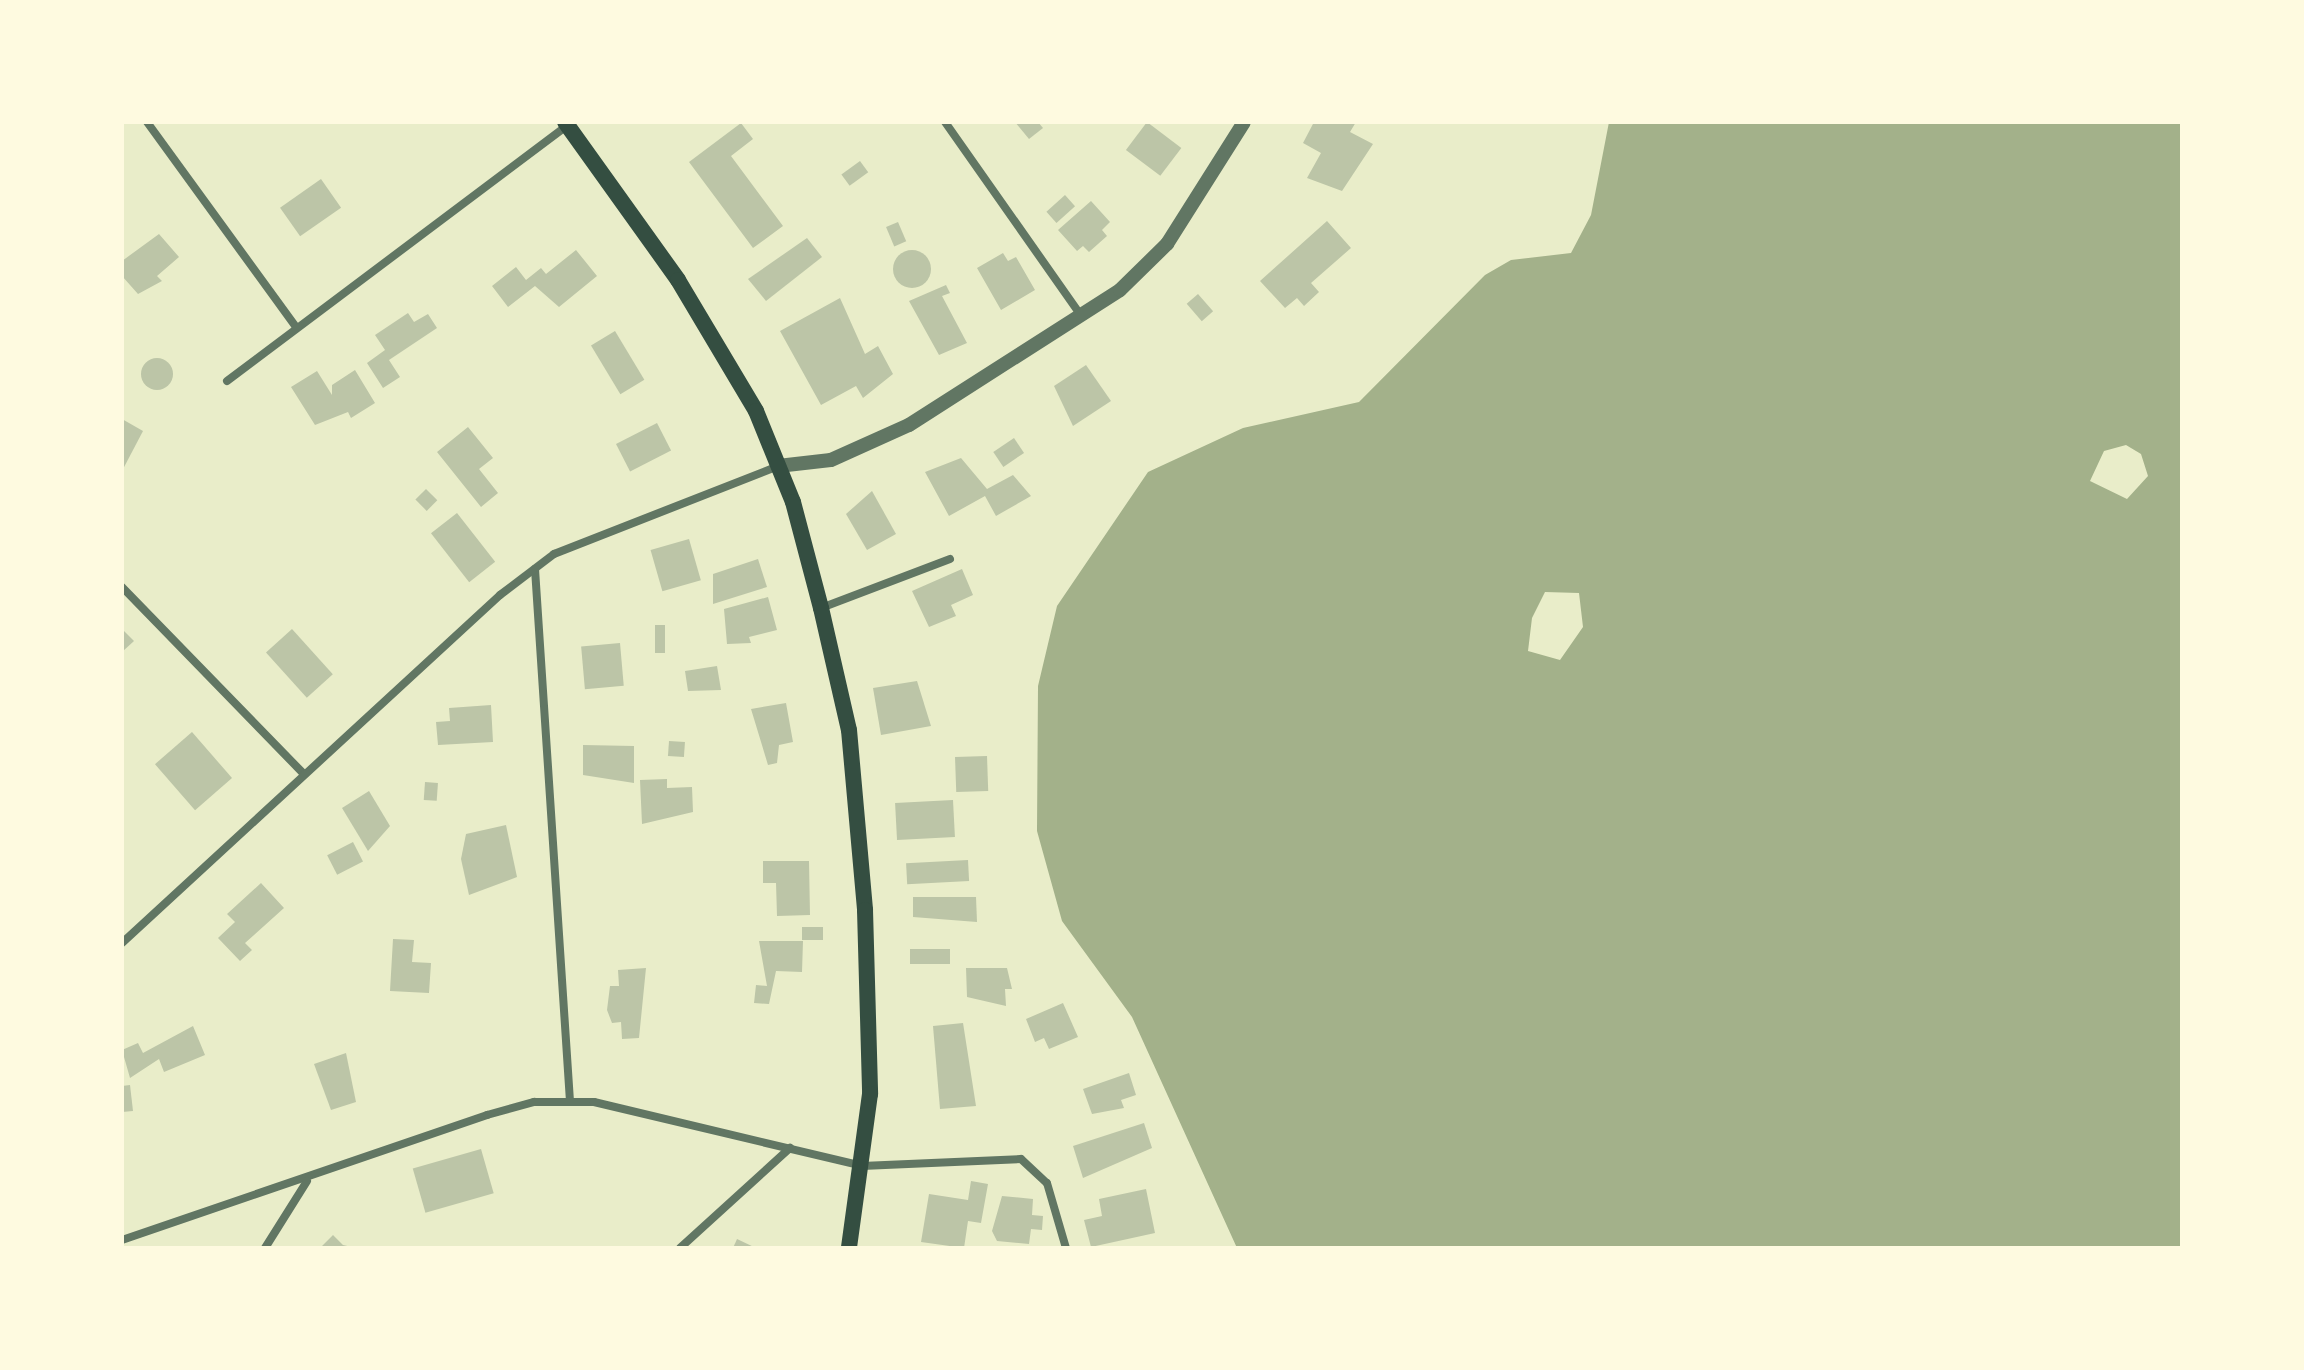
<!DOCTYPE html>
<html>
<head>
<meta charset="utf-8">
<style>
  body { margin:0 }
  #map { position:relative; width:2304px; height:1370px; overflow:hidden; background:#e9edc9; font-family:Spectral,serif }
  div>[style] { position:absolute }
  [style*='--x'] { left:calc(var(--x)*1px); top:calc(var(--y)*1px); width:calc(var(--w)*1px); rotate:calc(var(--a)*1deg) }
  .water>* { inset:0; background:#a3b18a }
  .building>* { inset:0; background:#bcc5a7; transform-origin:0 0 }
  .round { border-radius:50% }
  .minor>* { height:8px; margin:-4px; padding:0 4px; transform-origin:4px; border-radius:4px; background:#617663 }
  .tertiary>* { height:14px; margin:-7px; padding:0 7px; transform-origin:7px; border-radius:7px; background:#617663 }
  .secondary>* { height:16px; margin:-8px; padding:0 8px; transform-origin:8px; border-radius:8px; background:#344e41 }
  span { translate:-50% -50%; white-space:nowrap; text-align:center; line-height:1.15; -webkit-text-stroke:6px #fefae0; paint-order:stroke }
  .frame { position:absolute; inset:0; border:124px solid #fefae0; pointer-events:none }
</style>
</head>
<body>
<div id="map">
  <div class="water">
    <div style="clip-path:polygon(evenodd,1609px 122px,2182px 122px,2182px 1248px,1237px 1248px,1132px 1017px,1062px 921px,1037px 831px,1038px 686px,1057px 606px,1148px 472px,1243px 428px,1359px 402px,1485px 275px,1511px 260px,1571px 253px,1591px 215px,1609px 122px,2126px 445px,2141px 454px,2148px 476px,2127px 499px,2090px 481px,2104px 451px,2126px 445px,1609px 122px,1545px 592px,1579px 593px,1583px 627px,1560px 660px,1528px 651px,1532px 618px,1545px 592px)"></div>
  </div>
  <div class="building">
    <div style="clip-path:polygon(1015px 122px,1038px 122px,1043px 128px,1029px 139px)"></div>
    <div style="left:1147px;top:122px;width:43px;height:35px;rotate:37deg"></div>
    <div style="clip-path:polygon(1314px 122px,1356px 122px,1350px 132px,1373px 144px,1342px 191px,1307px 178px,1321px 153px,1303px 143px)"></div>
    <div style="clip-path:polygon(741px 123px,753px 139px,731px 156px,783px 226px,753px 248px,689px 162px)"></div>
    <div style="left:860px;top:161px;width:14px;height:23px;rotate:54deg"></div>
    <div style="left:321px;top:179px;width:35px;height:50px;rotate:55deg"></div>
    <div style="left:1065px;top:195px;width:15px;height:25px;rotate:48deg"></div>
    <div style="clip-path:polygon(1091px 201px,1110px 222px,1102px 230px,1107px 236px,1089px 252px,1083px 246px,1077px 251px,1058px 230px)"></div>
    <div style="clip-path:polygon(1327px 221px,1351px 248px,1311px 283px,1319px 292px,1304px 306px,1297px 298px,1285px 308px,1260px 281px)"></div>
    <div style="left:898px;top:222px;width:21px;height:13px;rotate:67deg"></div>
    <div style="clip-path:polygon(159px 234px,179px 257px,157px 276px,162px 281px,138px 294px,122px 276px,122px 261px)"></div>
    <div style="clip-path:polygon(807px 238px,822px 257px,766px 301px,748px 279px)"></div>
    <div style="clip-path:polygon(576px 250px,597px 276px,559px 307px,535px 286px,508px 307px,492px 286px,516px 267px,526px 280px,541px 268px,546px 274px)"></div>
    <div class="round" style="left:893px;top:250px;width:38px;height:38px"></div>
    <div style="clip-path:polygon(1003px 253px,1008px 261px,1016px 257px,1035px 290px,1001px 310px,977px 268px)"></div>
    <div style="clip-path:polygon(946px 285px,950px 293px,942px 296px,967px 343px,939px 355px,909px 301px)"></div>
    <div style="left:1198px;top:294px;width:23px;height:15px;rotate:49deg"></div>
    <div style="clip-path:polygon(840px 298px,865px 354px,878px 346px,893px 374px,863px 398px,856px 386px,821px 405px,780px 331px)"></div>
    <div style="clip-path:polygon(408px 313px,414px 322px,428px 314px,437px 328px,389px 360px,400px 377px,383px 388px,367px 363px,385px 350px,375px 335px)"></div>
    <div style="left:615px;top:331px;width:57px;height:28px;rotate:59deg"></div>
    <div class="round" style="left:141px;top:358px;width:32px;height:32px"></div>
    <div style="clip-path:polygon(1086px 365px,1111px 401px,1073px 426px,1054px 386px)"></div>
    <div style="clip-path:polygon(355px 370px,375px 403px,351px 418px,348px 412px,315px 425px,291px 387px,317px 371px,332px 395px,332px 385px)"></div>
    <div style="clip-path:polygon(122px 419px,143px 431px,122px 471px)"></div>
    <div style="left:657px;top:423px;width:31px;height:46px;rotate:63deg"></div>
    <div style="clip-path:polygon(468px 427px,493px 458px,479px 469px,498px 493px,481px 507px,437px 452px)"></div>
    <div style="left:1014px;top:438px;width:18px;height:25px;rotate:56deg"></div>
    <div style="clip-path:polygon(961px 458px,987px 489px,1013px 475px,1031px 496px,996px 516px,985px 496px,949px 516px,925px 472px)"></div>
    <div style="left:426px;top:489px;width:16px;height:15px;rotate:45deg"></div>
    <div style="clip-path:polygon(872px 491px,896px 534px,867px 550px,846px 514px)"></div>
    <div style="left:457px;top:513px;width:62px;height:33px;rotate:52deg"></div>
    <div style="left:689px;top:539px;width:43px;height:40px;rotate:74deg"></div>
    <div style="clip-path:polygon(758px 559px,767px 587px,713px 604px,713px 574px)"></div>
    <div style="clip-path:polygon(962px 569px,973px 595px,951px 605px,956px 616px,929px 627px,912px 591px)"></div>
    <div style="clip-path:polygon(768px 597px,777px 630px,749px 637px,751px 643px,727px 644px,724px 609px)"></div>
    <div style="left:665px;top:625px;width:28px;height:10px;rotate:90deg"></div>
    <div style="clip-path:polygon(122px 629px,134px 641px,122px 652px)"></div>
    <div style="left:292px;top:629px;width:61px;height:35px;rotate:48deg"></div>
    <div style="left:620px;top:643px;width:43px;height:39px;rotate:85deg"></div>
    <div style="clip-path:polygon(717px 666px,721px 690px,688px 691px,685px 671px)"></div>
    <div style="clip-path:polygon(917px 681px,931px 726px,881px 735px,873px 688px)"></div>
    <div style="clip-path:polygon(786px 703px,793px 742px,779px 745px,777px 763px,768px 765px,751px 709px)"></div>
    <div style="clip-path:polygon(491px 705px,493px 742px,438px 745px,436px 722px,450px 721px,449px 708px)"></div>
    <div style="left:192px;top:732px;width:61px;height:49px;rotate:49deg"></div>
    <div style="left:669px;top:741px;width:16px;height:15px;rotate:4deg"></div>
    <div style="clip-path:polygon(583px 745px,634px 746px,634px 783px,583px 775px)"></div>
    <div style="left:987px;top:756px;width:35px;height:32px;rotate:88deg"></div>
    <div style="clip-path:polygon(667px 779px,667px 788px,692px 787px,693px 812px,642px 824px,640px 780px)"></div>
    <div style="left:425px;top:782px;width:13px;height:18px;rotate:4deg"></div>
    <div style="clip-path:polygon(369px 791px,390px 826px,368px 851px,342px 808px)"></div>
    <div style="left:953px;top:800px;width:37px;height:58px;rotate:87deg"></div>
    <div style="clip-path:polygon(506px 825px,517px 877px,469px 895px,461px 859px,466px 834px)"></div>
    <div style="left:353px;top:842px;width:22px;height:29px;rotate:63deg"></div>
    <div style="left:968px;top:860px;width:21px;height:62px;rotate:87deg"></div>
    <div style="clip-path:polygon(763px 861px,809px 861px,810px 915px,777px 916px,776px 883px,763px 883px)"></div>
    <div style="clip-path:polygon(261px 883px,284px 908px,245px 943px,252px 950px,240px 961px,218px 938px,235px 922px,227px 914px)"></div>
    <div style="clip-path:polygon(913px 897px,976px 897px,977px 922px,913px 917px)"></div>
    <div style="left:802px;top:927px;width:21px;height:13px"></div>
    <div style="clip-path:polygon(393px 939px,414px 940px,412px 962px,431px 963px,429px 993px,390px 991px)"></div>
    <div style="clip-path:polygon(759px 941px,803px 941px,802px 972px,776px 971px,769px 1004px,754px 1003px,756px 985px,767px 986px)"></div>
    <div style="left:950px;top:949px;width:15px;height:40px;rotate:90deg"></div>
    <div style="clip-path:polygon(646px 968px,639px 1038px,622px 1039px,621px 1022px,612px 1023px,607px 1010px,610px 986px,619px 986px,618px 970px)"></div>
    <div style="clip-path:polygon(966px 968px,1007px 968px,1012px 989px,1005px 989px,1006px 1006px,967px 997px)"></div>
    <div style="clip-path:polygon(1063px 1003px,1078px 1037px,1049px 1049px,1044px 1038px,1035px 1042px,1026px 1019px)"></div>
    <div style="clip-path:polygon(963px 1023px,976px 1106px,940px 1109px,933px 1026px)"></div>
    <div style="clip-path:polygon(193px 1026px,205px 1055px,164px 1072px,159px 1059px,130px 1078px,122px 1050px,138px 1043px,143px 1053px)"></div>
    <div style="clip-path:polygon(346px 1053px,356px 1102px,331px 1110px,314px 1064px)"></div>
    <div style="clip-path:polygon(1129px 1073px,1136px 1095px,1121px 1100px,1124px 1108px,1092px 1114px,1083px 1089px)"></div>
    <div style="clip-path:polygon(130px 1085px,133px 1111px,122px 1112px,122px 1086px)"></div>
    <div style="clip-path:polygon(1144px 1123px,1152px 1148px,1083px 1178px,1073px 1146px)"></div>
    <div style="left:481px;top:1149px;width:46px;height:71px;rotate:74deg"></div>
    <div style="clip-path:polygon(971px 1181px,988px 1184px,981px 1223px,968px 1221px,964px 1248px,921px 1242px,929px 1194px,968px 1200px)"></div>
    <div style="clip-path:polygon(1146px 1189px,1155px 1233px,1091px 1247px,1084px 1220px,1102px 1216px,1099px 1199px)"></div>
    <div style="clip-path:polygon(1002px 1196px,1033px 1199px,1032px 1215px,1043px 1216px,1042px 1230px,1031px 1229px,1029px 1244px,997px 1241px,992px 1231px)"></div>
    <div style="clip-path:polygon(333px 1235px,343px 1245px,356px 1248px,320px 1248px)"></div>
    <div style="clip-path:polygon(737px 1239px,756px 1248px,733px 1248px)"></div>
  </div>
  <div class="minor">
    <div style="--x:147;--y:122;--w:253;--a:54"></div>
    <div style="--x:945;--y:122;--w:238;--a:54.9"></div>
    <div style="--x:227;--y:381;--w:428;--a:-36.9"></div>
    <div style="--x:535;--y:569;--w:534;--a:86.24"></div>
    <div style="--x:122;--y:587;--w:260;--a:45.8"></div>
    <div style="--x:821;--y:608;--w:138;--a:-20.8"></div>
    <div style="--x:122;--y:943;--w:514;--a:-42.63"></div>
    <div style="--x:500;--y:595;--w:68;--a:-37.2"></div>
    <div style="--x:554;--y:554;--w:241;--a:-21.4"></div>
    <div style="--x:122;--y:1240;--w:386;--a:-18.9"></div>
    <div style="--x:487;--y:1115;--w:49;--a:-15.5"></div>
    <div style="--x:534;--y:1102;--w:60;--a:0"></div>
    <div style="--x:594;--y:1102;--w:276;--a:13.4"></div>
    <div style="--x:862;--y:1166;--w:159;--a:-2.5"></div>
    <div style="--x:1021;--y:1159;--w:35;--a:43"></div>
    <div style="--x:1047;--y:1183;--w:68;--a:73.7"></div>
    <div style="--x:265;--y:1248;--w:79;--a:-57.9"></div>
    <div style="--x:680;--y:1248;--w:149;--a:-42.3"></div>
  </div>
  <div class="tertiary">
    <div style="--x:778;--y:466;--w:53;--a:-6.5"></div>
    <div style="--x:831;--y:460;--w:85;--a:-24.2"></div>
    <div style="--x:909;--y:425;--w:250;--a:-32.6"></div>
    <div style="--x:1120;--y:290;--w:66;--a:-44.4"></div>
    <div style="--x:1167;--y:244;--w:144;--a:-57.7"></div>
  </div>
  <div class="secondary">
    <div style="--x:565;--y:122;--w:194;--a:54.4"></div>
    <div style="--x:678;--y:280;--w:152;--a:59.2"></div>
    <div style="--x:756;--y:411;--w:98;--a:67.9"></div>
    <div style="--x:793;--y:502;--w:110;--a:75.2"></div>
    <div style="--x:821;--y:608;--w:125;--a:77.1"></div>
    <div style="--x:849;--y:730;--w:181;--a:84.9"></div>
    <div style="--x:865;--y:910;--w:184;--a:88.4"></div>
    <div style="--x:870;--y:1094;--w:155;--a:97.8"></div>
  </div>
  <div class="frame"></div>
</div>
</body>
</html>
